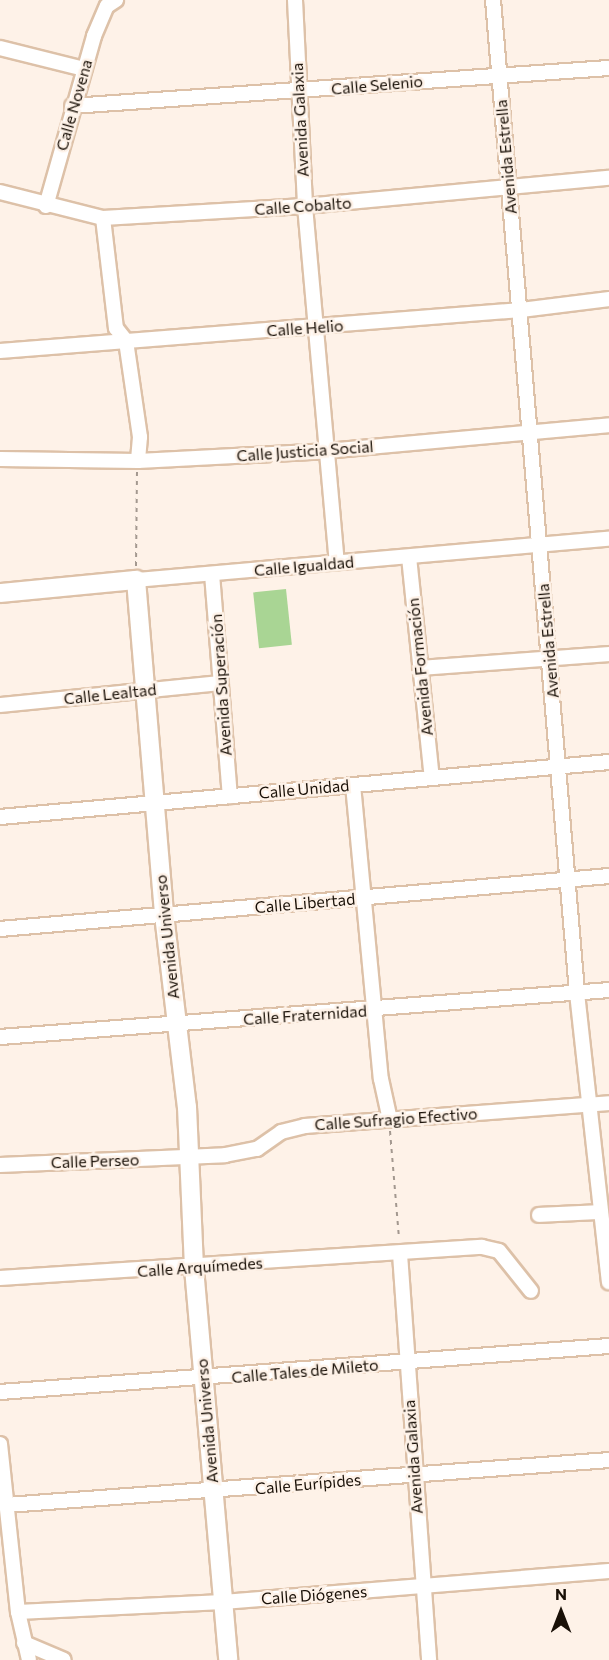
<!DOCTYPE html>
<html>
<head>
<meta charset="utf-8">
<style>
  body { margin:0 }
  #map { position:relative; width:609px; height:1660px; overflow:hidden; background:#fef2e8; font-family:Commissioner,sans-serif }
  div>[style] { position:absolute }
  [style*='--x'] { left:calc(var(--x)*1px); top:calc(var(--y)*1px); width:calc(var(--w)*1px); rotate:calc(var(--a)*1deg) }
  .green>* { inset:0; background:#a9d594; transform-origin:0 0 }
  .path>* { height:2px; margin-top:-1px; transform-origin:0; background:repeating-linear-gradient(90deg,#a3988f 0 4.5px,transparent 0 9px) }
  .roads { filter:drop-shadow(2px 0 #ddc1a8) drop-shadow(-2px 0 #ddc1a8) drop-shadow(0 2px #ddc1a8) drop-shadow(0 -2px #ddc1a8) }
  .minor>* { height:14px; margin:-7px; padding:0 7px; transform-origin:7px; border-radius:7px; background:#fff }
  .tertiary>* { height:18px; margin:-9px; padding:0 9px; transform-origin:9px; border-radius:9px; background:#fff }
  span { translate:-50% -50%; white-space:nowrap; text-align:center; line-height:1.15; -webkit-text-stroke:5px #fef2e8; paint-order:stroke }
  .street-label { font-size:16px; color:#191007 }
  .north { position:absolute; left:531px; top:1582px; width:60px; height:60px; -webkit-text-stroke:4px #fef2e8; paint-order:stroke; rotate:0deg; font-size:16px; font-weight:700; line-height:24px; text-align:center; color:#191007 }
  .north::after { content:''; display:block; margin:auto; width:21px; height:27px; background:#191007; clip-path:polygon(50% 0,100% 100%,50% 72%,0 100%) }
</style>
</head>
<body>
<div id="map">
  <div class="green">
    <div style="left:286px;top:589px;width:56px;height:33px;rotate:84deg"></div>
  </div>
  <div class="path">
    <div style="--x:136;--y:566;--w:94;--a:-89.4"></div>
    <div style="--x:390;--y:1131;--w:108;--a:85.2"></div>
  </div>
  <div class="roads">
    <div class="minor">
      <div style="--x:295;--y:0;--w:206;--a:87.2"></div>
      <div style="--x:305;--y:206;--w:358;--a:84.9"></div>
      <div style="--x:493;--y:0;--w:997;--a:85.16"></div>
      <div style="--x:577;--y:993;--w:291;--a:83.7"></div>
      <div style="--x:0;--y:48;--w:87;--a:14"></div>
      <div style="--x:72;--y:106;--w:538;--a:-4.05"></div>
      <div style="--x:0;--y:192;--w:106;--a:14.2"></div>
      <div style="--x:103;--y:218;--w:202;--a:-3.4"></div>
      <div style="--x:305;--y:206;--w:305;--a:-5.3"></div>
      <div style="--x:46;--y:206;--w:177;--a:-74.2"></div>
      <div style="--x:94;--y:36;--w:33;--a:-67"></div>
      <div style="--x:107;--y:6;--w:11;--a:-34"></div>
      <div style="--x:103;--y:218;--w:111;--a:83.3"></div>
      <div style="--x:116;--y:328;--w:16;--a:52"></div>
      <div style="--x:126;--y:341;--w:97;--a:81.7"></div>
      <div style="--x:140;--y:437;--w:24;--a:95"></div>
      <div style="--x:0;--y:351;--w:523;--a:-4.5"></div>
      <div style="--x:521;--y:310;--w:89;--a:-7.1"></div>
      <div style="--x:0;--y:459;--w:138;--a:0.8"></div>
      <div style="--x:138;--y:461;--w:188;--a:-3"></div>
      <div style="--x:326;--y:451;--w:284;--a:-5.2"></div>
      <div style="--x:409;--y:557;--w:222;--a:84.1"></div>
      <div style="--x:212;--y:574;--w:223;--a:85.4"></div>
      <div style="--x:136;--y:580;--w:475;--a:-5"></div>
      <div style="--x:420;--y:668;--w:190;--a:-4.2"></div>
      <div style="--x:0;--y:705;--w:222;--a:-5.7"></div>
      <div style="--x:353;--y:785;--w:295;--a:84.6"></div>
      <div style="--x:381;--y:1079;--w:42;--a:77.6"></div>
      <div style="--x:0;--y:817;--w:611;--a:-5.16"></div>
      <div style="--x:0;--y:929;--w:611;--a:-4.97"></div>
      <div style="--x:0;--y:1037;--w:611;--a:-4.41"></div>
      <div style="--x:0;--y:1165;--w:225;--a:-2.5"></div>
      <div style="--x:225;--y:1155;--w:33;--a:-11"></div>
      <div style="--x:257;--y:1149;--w:29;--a:-35"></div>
      <div style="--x:281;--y:1132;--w:25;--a:-14"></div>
      <div style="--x:305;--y:1126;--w:305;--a:-4.3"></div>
      <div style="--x:539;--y:1215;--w:62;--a:-2.8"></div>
      <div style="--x:400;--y:1254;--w:407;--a:85.9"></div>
      <div style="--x:0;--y:1278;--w:483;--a:-3.7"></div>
      <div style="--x:482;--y:1247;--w:17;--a:13"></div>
      <div style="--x:499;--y:1251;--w:51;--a:51.3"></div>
      <div style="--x:0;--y:1392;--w:611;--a:-4.32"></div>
      <div style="--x:0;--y:1444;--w:169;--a:83.9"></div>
      <div style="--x:18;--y:1612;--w:49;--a:77.1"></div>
      <div style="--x:7;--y:1505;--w:604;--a:-4.27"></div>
      <div style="--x:18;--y:1612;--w:205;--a:-2.8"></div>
      <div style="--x:223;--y:1602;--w:387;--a:-4.6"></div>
      <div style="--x:24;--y:1643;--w:43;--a:23"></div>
    </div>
    <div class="tertiary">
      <div style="--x:0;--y:593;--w:137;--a:-5.5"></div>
      <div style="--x:136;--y:580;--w:336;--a:85.2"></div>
      <div style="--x:164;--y:915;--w:193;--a:83.2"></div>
      <div style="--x:187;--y:1107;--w:161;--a:87.5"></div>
      <div style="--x:194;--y:1268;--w:393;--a:85"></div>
    </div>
  </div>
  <div class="street-label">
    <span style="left:377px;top:85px;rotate:-5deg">Calle Selenio</span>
    <span style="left:74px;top:105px;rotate:-74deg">Calle Novena</span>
    <span style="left:300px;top:120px;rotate:-93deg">Avenida Galaxia</span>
    <span style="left:506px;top:157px;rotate:-95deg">Avenida Estrella</span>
    <span style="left:303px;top:206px;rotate:-4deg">Calle Cobalto</span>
    <span style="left:305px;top:328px;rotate:-4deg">Calle Helio</span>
    <span style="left:305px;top:451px;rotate:-4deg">Calle Justicia Social</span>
    <span style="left:304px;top:566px;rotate:-5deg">Calle Igualdad</span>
    <span style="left:548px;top:641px;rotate:-95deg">Avenida Estrella</span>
    <span style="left:420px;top:667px;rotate:-96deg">Avenida Formación</span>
    <span style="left:221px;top:685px;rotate:-94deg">Avenida Superación</span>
    <span style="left:110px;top:694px;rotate:-6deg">Calle Lealtad</span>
    <span style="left:304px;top:789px;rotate:-5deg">Calle Unidad</span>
    <span style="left:305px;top:903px;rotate:-5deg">Calle Libertad</span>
    <span style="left:167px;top:937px;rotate:-96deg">Avenida Universo</span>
    <span style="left:305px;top:1015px;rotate:-4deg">Calle Fraternidad</span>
    <span style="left:396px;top:1119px;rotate:-4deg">Calle Sufragio Efectivo</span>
    <span style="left:95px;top:1161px;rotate:-2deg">Calle Perseo</span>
    <span style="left:200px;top:1267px;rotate:-4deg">Calle Arquímedes</span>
    <span style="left:305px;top:1371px;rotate:-5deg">Calle Tales de Mileto</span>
    <span style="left:207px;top:1421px;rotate:-95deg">Avenida Universo</span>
    <span style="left:413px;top:1457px;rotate:-94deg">Avenida Galaxia</span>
    <span style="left:308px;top:1484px;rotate:-5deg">Calle Eurípides</span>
    <span style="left:314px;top:1595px;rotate:-4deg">Calle Diógenes</span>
  </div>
  <div class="north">N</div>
</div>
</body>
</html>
